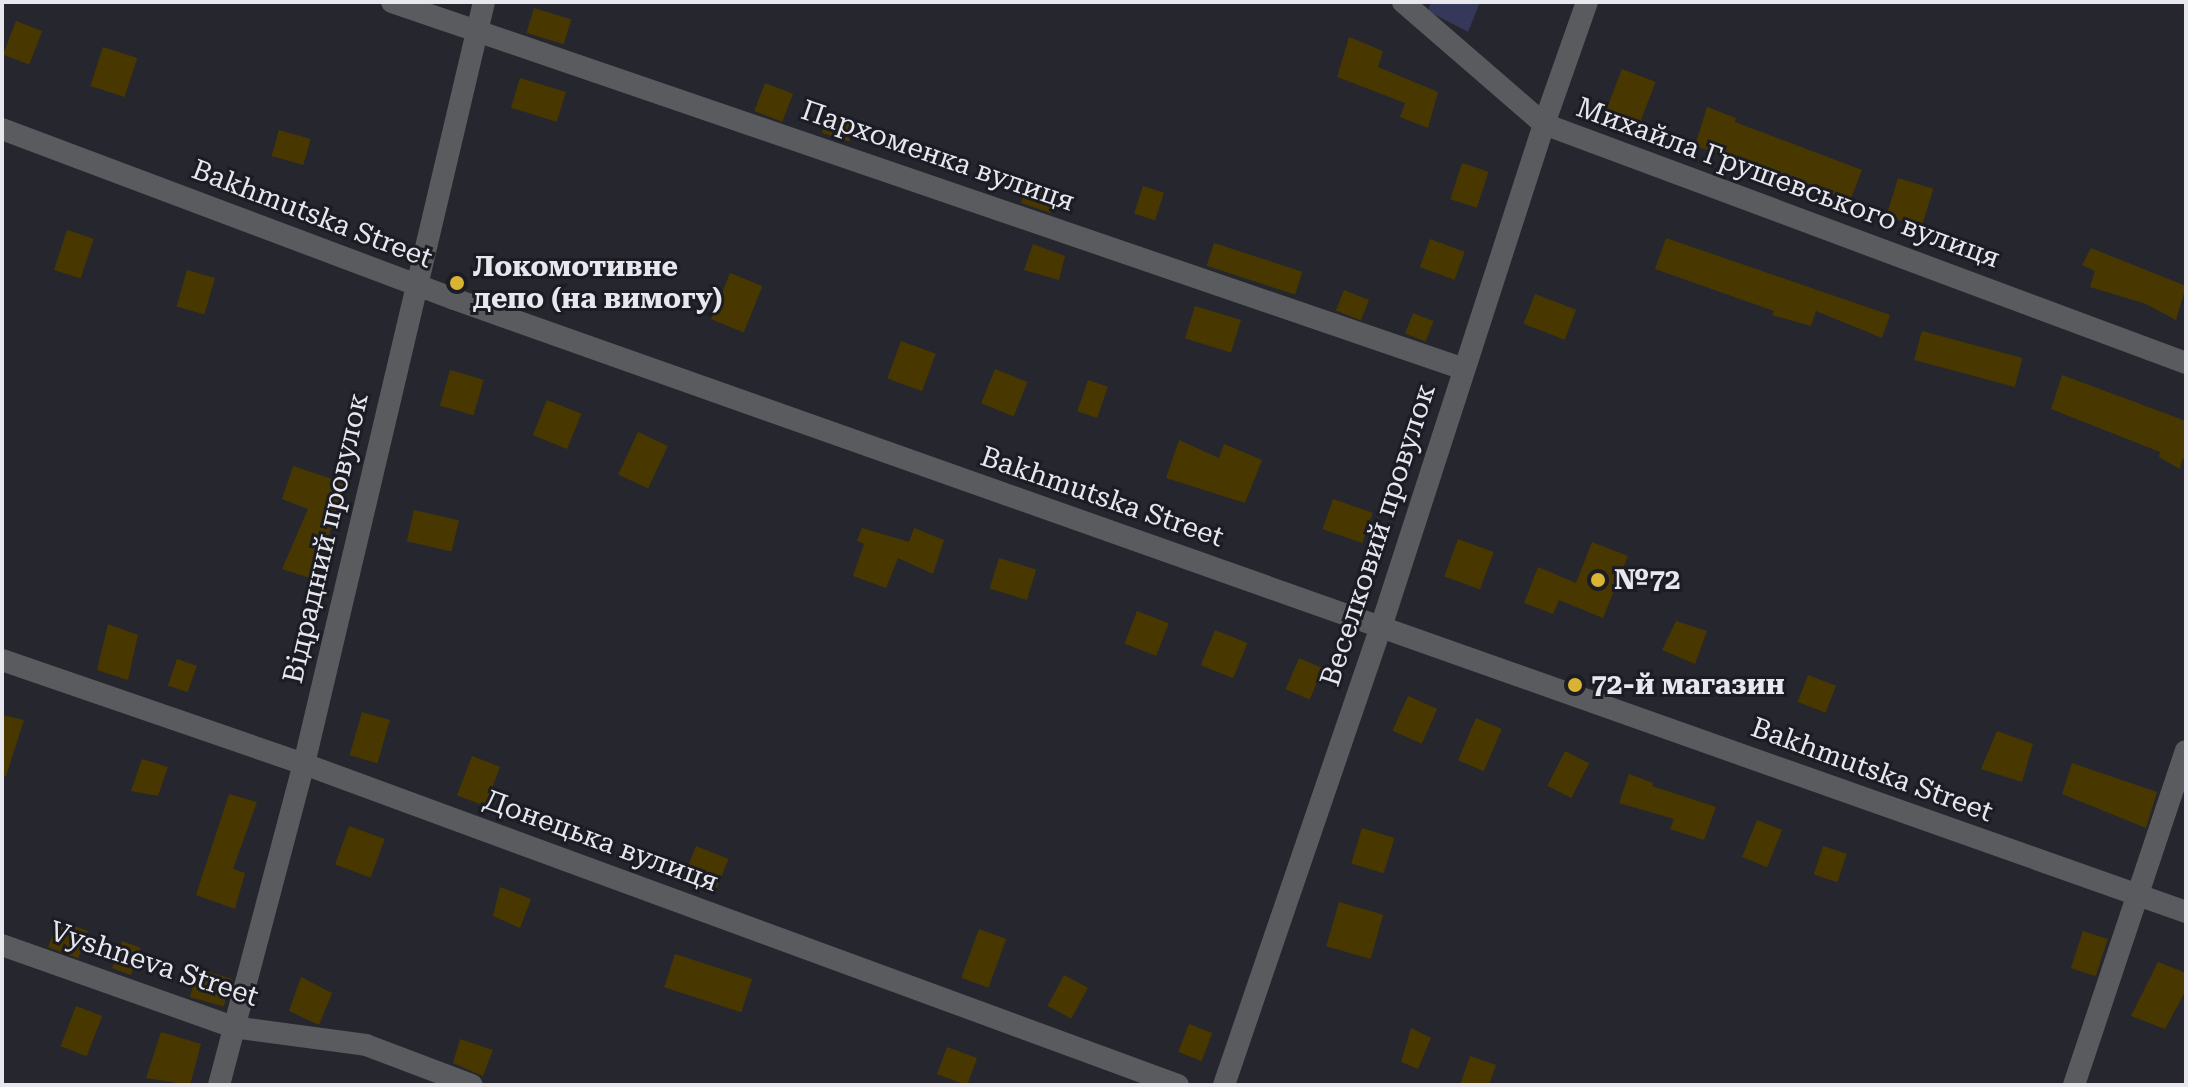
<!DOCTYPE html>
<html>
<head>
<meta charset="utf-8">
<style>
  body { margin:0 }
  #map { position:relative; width:2188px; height:1087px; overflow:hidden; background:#25262e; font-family:"Roboto Serif",serif }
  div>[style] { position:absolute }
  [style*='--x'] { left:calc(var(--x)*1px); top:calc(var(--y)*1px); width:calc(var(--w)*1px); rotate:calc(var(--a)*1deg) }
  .green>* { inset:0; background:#36385a }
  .building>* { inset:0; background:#483800; transform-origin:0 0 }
  .minor>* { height:22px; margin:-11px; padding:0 11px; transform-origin:11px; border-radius:11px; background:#5a5b5f }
  .tertiary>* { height:22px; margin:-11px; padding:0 11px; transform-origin:11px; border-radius:11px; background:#5a5b5f }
  .dots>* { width:22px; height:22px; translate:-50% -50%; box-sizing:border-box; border:4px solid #1b1c24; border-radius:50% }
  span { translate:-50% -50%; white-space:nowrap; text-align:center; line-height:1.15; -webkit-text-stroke:6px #1b1c24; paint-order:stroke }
  .street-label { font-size:28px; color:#e7e7ed }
  .poi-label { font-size:28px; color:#e7e7ed; font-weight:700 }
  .left { translate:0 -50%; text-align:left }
  .frame { position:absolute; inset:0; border:4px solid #e7e7ed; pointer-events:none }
</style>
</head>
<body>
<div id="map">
  <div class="green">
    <div style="clip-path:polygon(1431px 2px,1480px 2px,1468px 32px,1428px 11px)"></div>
  </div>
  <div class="building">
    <div style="left:534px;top:8px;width:39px;height:26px;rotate:17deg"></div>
    <div style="left:16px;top:21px;width:28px;height:36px;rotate:21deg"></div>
    <div style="clip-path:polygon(1349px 37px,1383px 51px,1378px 67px,1438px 92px,1428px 128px,1400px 117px,1405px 103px,1337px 77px)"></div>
    <div style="left:103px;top:47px;width:36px;height:41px;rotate:18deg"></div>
    <div style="left:1622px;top:69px;width:36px;height:47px;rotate:21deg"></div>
    <div style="left:520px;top:78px;width:48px;height:31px;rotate:17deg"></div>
    <div style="left:765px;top:83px;width:30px;height:30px;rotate:21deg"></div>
    <div style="clip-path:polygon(1707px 107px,1736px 118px,1735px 122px,1862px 170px,1850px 201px,1788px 176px,1785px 182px,1753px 170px,1754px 166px,1695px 146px)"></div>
    <div style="left:829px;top:111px;width:29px;height:23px;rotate:18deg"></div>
    <div style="left:279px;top:130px;width:33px;height:27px;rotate:16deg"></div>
    <div style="left:1462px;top:163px;width:28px;height:38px;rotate:18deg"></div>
    <div style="left:1898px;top:178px;width:37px;height:40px;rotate:17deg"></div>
    <div style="clip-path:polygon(1028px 179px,1058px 192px,1051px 213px,1021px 203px)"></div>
    <div style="left:1143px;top:186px;width:22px;height:29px;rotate:18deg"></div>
    <div style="left:67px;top:230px;width:28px;height:42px;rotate:18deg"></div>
    <div style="clip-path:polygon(1666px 238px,1890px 315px,1882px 338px,1816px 311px,1811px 326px,1772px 315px,1774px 311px,1655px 269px)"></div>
    <div style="left:1430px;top:239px;width:37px;height:30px;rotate:20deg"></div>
    <div style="left:1214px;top:243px;width:93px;height:24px;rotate:18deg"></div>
    <div style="clip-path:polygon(1033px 244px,1065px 256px,1059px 280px,1024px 270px)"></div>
    <div style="clip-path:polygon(2091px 248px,2186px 286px,2176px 320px,2146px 304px,2090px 287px,2095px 271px,2082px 265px)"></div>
    <div style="left:187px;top:270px;width:29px;height:38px;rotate:16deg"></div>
    <div style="left:730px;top:273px;width:35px;height:50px;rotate:22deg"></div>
    <div style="left:1344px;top:290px;width:27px;height:22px;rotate:22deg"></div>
    <div style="left:1535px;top:294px;width:44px;height:32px;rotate:21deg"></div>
    <div style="left:1195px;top:306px;width:48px;height:34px;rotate:17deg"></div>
    <div style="left:1413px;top:313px;width:22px;height:22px;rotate:21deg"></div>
    <div style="left:1922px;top:331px;width:104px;height:30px;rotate:15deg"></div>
    <div style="left:901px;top:341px;width:37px;height:40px;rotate:20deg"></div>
    <div style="left:995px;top:369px;width:35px;height:37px;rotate:22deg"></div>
    <div style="left:450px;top:370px;width:35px;height:37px;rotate:16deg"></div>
    <div style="clip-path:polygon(2062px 375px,2186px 421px,2186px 460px,2182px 459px,2180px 469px,2159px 457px,2160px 452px,2051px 409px)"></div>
    <div style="left:1088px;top:380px;width:21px;height:33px;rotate:19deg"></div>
    <div style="left:547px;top:400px;width:37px;height:38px;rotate:22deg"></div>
    <div style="left:638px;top:432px;width:33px;height:47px;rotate:25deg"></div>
    <div style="clip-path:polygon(1179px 440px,1219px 458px,1224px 444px,1262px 460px,1245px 503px,1166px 478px)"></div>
    <div style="clip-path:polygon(293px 466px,344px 483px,316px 580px,282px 569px,308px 509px,282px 499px)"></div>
    <div style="left:1333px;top:499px;width:42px;height:32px;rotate:19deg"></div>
    <div style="left:414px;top:510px;width:46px;height:32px;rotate:13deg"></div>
    <div style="clip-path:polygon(862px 528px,909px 542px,914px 528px,944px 540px,933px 574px,898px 558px,886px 588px,853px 576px,864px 544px,857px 541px)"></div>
    <div style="left:1458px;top:539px;width:38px;height:40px;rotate:20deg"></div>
    <div style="clip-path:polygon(1592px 542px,1628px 556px,1603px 618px,1559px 600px,1553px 614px,1524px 603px,1538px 567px,1576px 583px)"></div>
    <div style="left:999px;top:558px;width:39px;height:32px;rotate:17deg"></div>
    <div style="left:1137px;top:611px;width:34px;height:35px;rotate:21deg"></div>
    <div style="clip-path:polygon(1676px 621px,1707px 631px,1695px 664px,1662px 650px)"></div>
    <div style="clip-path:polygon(108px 624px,138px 635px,128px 680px,97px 670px)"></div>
    <div style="left:1215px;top:630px;width:35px;height:38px;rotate:22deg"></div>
    <div style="left:1299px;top:658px;width:26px;height:34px;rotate:23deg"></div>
    <div style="left:177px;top:659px;width:21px;height:28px;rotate:19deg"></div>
    <div style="left:1808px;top:675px;width:30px;height:29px;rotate:21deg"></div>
    <div style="left:1408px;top:696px;width:32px;height:38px;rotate:24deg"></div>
    <div style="left:362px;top:712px;width:29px;height:45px;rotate:16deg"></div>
    <div style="clip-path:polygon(2px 715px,24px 720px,6px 776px,2px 775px)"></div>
    <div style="left:1476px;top:718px;width:28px;height:46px;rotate:23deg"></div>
    <div style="clip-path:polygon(1997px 731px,2033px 744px,2022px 782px,1981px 769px)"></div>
    <div style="left:1565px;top:751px;width:27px;height:39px;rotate:27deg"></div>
    <div style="left:472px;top:756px;width:30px;height:42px;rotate:21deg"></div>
    <div style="clip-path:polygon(142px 759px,168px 767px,158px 796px,131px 791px)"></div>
    <div style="clip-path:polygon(2072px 763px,2157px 792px,2146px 828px,2062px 794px)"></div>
    <div style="clip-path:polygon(1629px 774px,1653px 783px,1652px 786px,1716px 807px,1704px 840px,1670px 829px,1674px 819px,1619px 803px)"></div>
    <div style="clip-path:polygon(229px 794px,257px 802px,233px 869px,245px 873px,235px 909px,196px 895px)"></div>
    <div style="left:1757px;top:820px;width:27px;height:40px;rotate:22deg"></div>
    <div style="left:349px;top:826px;width:38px;height:41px;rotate:20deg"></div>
    <div style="left:1362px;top:828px;width:34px;height:37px;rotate:17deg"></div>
    <div style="left:696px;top:846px;width:35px;height:37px;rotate:22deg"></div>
    <div style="left:1823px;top:846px;width:25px;height:30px;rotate:18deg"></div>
    <div style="clip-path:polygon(500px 887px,531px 899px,520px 928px,493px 916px)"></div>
    <div style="left:1339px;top:902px;width:46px;height:46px;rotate:16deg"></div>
    <div style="left:58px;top:920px;width:32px;height:29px;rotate:20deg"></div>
    <div style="left:979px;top:929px;width:29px;height:52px;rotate:20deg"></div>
    <div style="left:2083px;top:931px;width:26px;height:39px;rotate:18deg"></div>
    <div style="left:122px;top:941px;width:20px;height:29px;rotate:20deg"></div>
    <div style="left:675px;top:954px;width:81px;height:35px;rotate:18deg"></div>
    <div style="clip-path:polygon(2158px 962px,2186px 973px,2186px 990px,2165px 1029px,2131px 1016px)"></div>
    <div style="left:198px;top:969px;width:35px;height:29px;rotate:16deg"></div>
    <div style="left:1064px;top:975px;width:27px;height:35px;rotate:28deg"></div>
    <div style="clip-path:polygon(301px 977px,332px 993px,319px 1025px,289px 1011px)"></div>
    <div style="left:76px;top:1006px;width:28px;height:43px;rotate:21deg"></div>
    <div style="left:1189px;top:1024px;width:25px;height:30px;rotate:21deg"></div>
    <div style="clip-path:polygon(1411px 1028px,1431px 1038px,1418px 1069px,1401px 1062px)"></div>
    <div style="clip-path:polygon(161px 1032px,201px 1044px,190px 1085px,146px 1078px)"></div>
    <div style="clip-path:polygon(460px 1039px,493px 1050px,483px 1076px,453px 1063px)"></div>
    <div style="left:947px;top:1047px;width:32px;height:29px;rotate:20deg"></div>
    <div style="clip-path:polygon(1470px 1056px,1496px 1065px,1489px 1085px,1460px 1085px)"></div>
  </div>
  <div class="minor">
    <div style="--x:392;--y:2;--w:1133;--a:18.9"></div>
    <div style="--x:1403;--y:2;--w:186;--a:40.9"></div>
    <div style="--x:1544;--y:124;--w:685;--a:20.42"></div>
    <div style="--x:2;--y:660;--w:319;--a:19"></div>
    <div style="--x:304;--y:764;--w:931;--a:20.17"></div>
    <div style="--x:2;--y:945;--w:245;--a:19.5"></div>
    <div style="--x:233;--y:1027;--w:134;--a:7.7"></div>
    <div style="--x:366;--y:1045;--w:113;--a:20.7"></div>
    <div style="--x:219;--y:1085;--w:332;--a:-75.2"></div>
    <div style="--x:304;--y:764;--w:783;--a:-76.71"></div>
    <div style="--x:1224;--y:1085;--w:484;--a:-71.1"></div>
    <div style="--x:1381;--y:627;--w:529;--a:-72.04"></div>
    <div style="--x:1544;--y:124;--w:129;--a:-70.6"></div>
    <div style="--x:2074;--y:1085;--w:352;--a:-71.5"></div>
  </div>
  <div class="tertiary">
    <div style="--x:2;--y:129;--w:483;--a:20.6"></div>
    <div style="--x:454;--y:299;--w:1837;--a:19.49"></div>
  </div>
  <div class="dots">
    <div style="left:457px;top:283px;background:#d9b334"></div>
    <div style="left:1598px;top:580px;background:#d9b334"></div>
    <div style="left:1575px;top:685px;background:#d9b334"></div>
  </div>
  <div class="street-label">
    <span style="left:938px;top:156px;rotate:19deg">Пархоменка вулиця</span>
    <span style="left:1788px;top:183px;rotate:20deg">Михайла Грушевського вулиця</span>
    <span style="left:312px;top:214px;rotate:21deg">Bakhmutska Street</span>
    <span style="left:1102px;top:497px;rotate:19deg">Bakhmutska Street</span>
    <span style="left:1378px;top:535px;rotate:-72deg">Веселковий провулок</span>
    <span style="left:326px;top:538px;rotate:-77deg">Відрадний провулок</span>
    <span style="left:1872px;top:770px;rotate:20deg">Bakhmutska Street</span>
    <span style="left:601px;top:841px;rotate:20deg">Донецька вулиця</span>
    <span style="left:154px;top:964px;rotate:18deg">Vyshneva Street</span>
  </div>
  <div class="poi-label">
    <span class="left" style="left:473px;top:283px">Локомотивне<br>депо (на вимогу)</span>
    <span class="left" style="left:1614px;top:580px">№72</span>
    <span class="left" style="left:1591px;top:685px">72-й магазин</span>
  </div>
  <div class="frame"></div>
</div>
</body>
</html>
